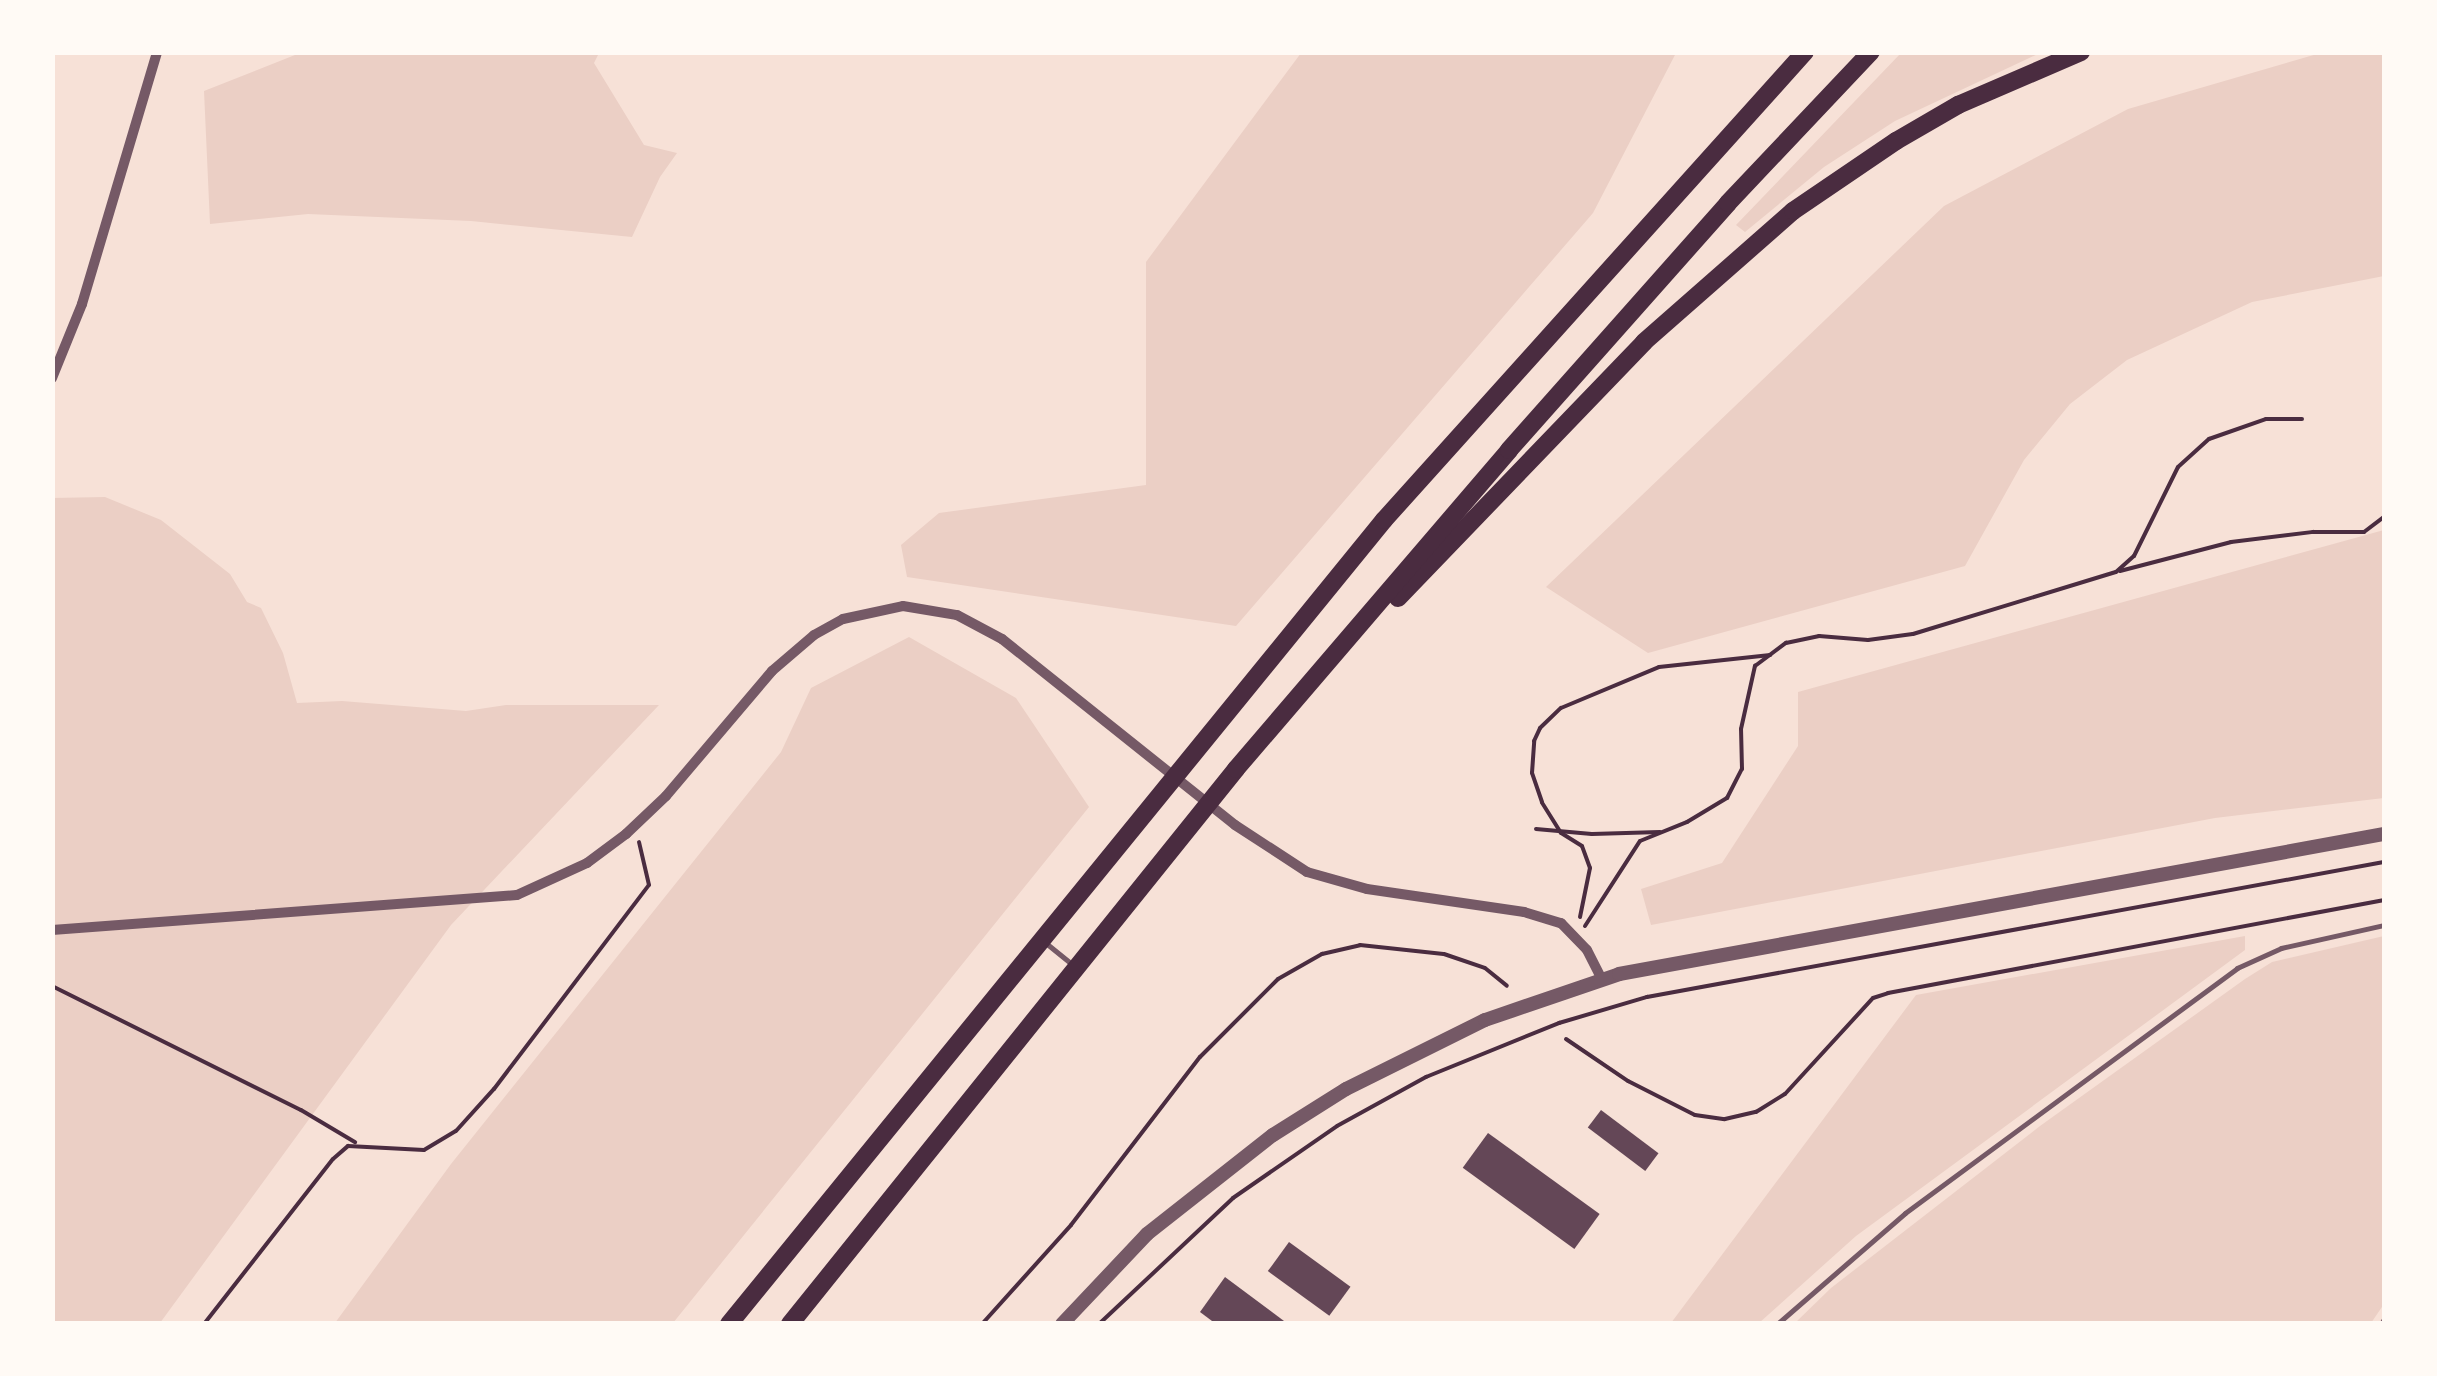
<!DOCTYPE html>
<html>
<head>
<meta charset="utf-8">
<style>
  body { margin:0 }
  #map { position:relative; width:2437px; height:1376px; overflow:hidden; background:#f7e1d7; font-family:"PT Sans",sans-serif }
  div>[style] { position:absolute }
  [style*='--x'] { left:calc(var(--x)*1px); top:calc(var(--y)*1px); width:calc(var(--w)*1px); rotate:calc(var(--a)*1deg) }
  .green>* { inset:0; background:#ebcfc5 }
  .building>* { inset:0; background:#644757; transform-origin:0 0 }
  .path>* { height:4px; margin:-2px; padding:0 2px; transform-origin:2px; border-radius:2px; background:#4a2c40 }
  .service>* { height:5px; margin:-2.5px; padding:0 2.5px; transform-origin:2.5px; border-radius:2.5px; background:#755966 }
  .minor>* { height:10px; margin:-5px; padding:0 5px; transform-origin:5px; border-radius:5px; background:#755966 }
  .tertiary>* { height:14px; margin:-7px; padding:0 7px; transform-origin:7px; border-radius:7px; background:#755966 }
  .trunk>* { height:18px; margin:-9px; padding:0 9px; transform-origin:9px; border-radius:9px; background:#4a2c40 }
  span { translate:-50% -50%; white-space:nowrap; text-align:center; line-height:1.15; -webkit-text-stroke:10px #fffaf5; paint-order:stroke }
  .frame { position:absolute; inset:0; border:55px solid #fffaf5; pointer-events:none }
</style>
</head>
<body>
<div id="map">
  <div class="green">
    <div style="clip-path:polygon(2324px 52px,2384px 53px,2384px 276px,2252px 302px,2127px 360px,2070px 404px,2024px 460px,1965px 566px,1648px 653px,1546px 587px,1944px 206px,2128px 109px)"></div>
    <div style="clip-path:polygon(300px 53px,599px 53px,594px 63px,644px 145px,677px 153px,660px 177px,632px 237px,471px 221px,308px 214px,210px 224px,204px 91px)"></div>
    <div style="clip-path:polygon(1301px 53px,1676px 53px,1593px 213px,1236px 626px,907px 577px,901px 545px,939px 513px,1146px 485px,1146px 262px)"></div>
    <div style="clip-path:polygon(1901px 53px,2040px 53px,1895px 121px,1824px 167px,1745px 232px,1736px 225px)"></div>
    <div style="clip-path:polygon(105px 497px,161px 520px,230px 574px,247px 602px,261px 608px,283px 653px,297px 703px,342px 701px,466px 711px,506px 705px,659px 705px,451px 925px,160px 1323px,53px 1323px,52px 498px)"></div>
    <div style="clip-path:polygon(2384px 530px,2384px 798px,2215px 818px,1651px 925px,1641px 889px,1722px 863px,1798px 746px,1798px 692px)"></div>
    <div style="clip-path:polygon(909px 637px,1016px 698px,1089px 807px,673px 1323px,335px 1323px,451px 1164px,781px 752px,811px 688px)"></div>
    <div style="clip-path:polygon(2245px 936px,2245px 950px,1856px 1236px,1759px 1323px,1671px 1323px,1916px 995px)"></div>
    <div style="clip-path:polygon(2384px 936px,2384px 1304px,2371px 1323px,1795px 1323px,1831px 1288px,2040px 1126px,2245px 979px,2272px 962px)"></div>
  </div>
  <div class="building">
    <div style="left:1601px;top:1110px;width:72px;height:22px;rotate:37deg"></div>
    <div style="left:1488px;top:1133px;width:138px;height:43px;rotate:36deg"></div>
    <div style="left:1289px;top:1242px;width:76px;height:36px;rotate:36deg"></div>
    <div style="clip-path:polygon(1225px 1277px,1288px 1324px,1216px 1324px,1200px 1312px)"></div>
  </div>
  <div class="path">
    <div style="--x:2120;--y:571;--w:115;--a:-14.6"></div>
    <div style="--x:2231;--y:542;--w:83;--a:-7"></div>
    <div style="--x:2313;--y:532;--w:51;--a:0"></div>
    <div style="--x:2364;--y:532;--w:25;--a:-37"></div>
    <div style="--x:1536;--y:829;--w:56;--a:5.1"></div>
    <div style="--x:1592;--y:834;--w:68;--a:-1.7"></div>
    <div style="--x:1580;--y:917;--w:50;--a:-78.5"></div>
    <div style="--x:1590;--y:868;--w:23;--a:-110"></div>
    <div style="--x:1582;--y:846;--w:25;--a:-148"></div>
    <div style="--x:1561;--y:833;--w:36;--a:-122"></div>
    <div style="--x:1542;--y:802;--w:31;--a:-109"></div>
    <div style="--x:1532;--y:773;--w:32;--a:-86"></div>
    <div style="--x:1534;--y:741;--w:14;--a:-65"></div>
    <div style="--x:1540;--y:728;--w:29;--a:-44"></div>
    <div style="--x:1561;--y:708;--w:106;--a:-22.7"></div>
    <div style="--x:1659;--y:667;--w:112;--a:-6.2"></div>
    <div style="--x:1585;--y:926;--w:101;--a:-57.1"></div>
    <div style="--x:1640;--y:841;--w:51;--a:-22"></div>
    <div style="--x:1687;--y:822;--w:47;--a:-31"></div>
    <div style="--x:1727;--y:798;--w:33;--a:-63"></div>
    <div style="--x:1742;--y:769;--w:40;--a:-91.4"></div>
    <div style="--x:1741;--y:729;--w:65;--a:-77.5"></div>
    <div style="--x:1755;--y:666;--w:39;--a:-37"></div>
    <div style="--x:1786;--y:643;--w:34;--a:-12"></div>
    <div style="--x:1819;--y:636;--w:49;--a:4.7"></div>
    <div style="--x:1868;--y:640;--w:45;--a:-7.6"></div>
    <div style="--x:1913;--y:634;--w:212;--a:-17"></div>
    <div style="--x:2116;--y:572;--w:24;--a:-42"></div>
    <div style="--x:2134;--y:556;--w:99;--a:-63.7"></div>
    <div style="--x:2178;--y:467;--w:42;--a:-42.1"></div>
    <div style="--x:2209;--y:439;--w:60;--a:-19.3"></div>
    <div style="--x:2266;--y:419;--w:36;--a:0"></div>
    <div style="--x:52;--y:986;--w:278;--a:26.5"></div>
    <div style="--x:301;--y:1110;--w:63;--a:30.7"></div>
    <div style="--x:1566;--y:1039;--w:75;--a:34.1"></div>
    <div style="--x:1628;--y:1081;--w:75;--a:26.9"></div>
    <div style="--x:1695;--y:1115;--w:30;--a:8"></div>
    <div style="--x:1725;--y:1119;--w:32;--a:-13"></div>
    <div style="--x:1756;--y:1112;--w:34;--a:-32"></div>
    <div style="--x:1785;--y:1094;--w:130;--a:-47.5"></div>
    <div style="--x:1873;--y:998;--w:16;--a:-18"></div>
    <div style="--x:1888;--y:993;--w:505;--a:-10.62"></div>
    <div style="--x:204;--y:1324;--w:209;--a:-52"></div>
    <div style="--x:333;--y:1159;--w:20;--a:-41"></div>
    <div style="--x:348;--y:1146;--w:76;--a:3"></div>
    <div style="--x:424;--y:1150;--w:37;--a:-31"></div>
    <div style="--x:456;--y:1131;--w:57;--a:-47.9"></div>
    <div style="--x:494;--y:1089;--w:256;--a:-52.8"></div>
    <div style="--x:649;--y:885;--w:44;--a:-103.1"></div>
    <div style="--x:982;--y:1324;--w:133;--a:-48"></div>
    <div style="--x:1071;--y:1225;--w:212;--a:-52.5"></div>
    <div style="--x:1200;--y:1057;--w:110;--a:-45"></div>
    <div style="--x:1278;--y:979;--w:51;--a:-29.6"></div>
    <div style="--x:1322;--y:954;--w:39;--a:-13"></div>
    <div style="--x:1360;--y:945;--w:84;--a:6.1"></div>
    <div style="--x:1444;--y:954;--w:43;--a:18.9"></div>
    <div style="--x:1485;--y:968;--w:28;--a:39"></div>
    <div style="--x:1099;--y:1324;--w:184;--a:-43.2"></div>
    <div style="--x:1233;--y:1198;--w:126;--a:-34.7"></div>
    <div style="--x:1337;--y:1126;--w:102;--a:-28.8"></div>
    <div style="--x:1426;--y:1077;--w:144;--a:-22.1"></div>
    <div style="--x:1559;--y:1023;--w:92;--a:-16.5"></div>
    <div style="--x:1647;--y:997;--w:749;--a:-10.38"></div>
  </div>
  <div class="service">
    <div style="--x:1047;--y:944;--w:33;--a:39"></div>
    <div style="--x:1777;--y:1324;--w:169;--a:-40.9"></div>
    <div style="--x:1905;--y:1213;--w:413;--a:-36.4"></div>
    <div style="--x:2237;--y:968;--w:48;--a:-24.4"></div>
    <div style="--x:2281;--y:948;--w:106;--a:-12.6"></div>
    <div style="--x:2381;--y:1324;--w:6;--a:-59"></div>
  </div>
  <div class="minor">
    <div style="--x:52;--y:378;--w:80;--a:-67.9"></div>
    <div style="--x:82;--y:304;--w:263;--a:-73.4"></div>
    <div style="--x:52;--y:930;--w:466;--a:-4.3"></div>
    <div style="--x:517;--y:895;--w:77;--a:-24.6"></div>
    <div style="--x:587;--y:863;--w:49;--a:-36.6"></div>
    <div style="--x:626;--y:834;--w:55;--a:-43.5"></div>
    <div style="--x:666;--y:796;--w:164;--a:-49.7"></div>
    <div style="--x:772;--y:671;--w:55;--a:-40.6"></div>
    <div style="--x:814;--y:635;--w:33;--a:-29"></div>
    <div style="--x:843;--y:619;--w:61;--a:-12.2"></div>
    <div style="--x:903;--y:606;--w:55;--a:9.5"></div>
    <div style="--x:957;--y:615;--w:51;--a:28.1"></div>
    <div style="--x:1002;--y:639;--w:298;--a:38.6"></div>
    <div style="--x:1235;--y:825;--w:86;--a:33.1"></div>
    <div style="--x:1307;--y:872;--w:62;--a:15.8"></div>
    <div style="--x:1367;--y:889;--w:159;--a:8.3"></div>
    <div style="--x:1524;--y:912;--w:39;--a:17"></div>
    <div style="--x:1561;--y:923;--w:37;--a:46"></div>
    <div style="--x:1587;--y:950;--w:33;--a:63"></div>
  </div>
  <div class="tertiary">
    <div style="--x:1062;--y:1324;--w:124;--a:-46.6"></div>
    <div style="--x:1147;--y:1234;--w:160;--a:-38.2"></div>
    <div style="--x:1273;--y:1135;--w:86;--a:-32.2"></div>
    <div style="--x:1346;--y:1089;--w:155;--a:-26.4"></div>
    <div style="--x:1485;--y:1020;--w:142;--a:-18.9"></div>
    <div style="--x:1619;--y:974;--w:778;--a:-10.37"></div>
  </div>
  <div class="trunk">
    <div style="--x:1398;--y:598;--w:355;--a:-46.1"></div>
    <div style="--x:1644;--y:342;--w:198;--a:-41.3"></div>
    <div style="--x:1793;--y:211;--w:125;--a:-34.2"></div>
    <div style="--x:1896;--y:141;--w:72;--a:-30.1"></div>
    <div style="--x:1958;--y:105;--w:134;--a:-23.3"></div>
    <div style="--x:729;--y:1324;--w:1037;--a:-50.83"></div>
    <div style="--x:1384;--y:520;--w:629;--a:-48.03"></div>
    <div style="--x:790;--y:1324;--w:712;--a:-51.21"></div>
    <div style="--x:1236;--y:769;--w:420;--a:-49.4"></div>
    <div style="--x:1509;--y:450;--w:330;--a:-48.4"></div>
    <div style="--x:1728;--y:203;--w:208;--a:-46.6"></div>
  </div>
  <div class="frame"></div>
</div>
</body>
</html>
